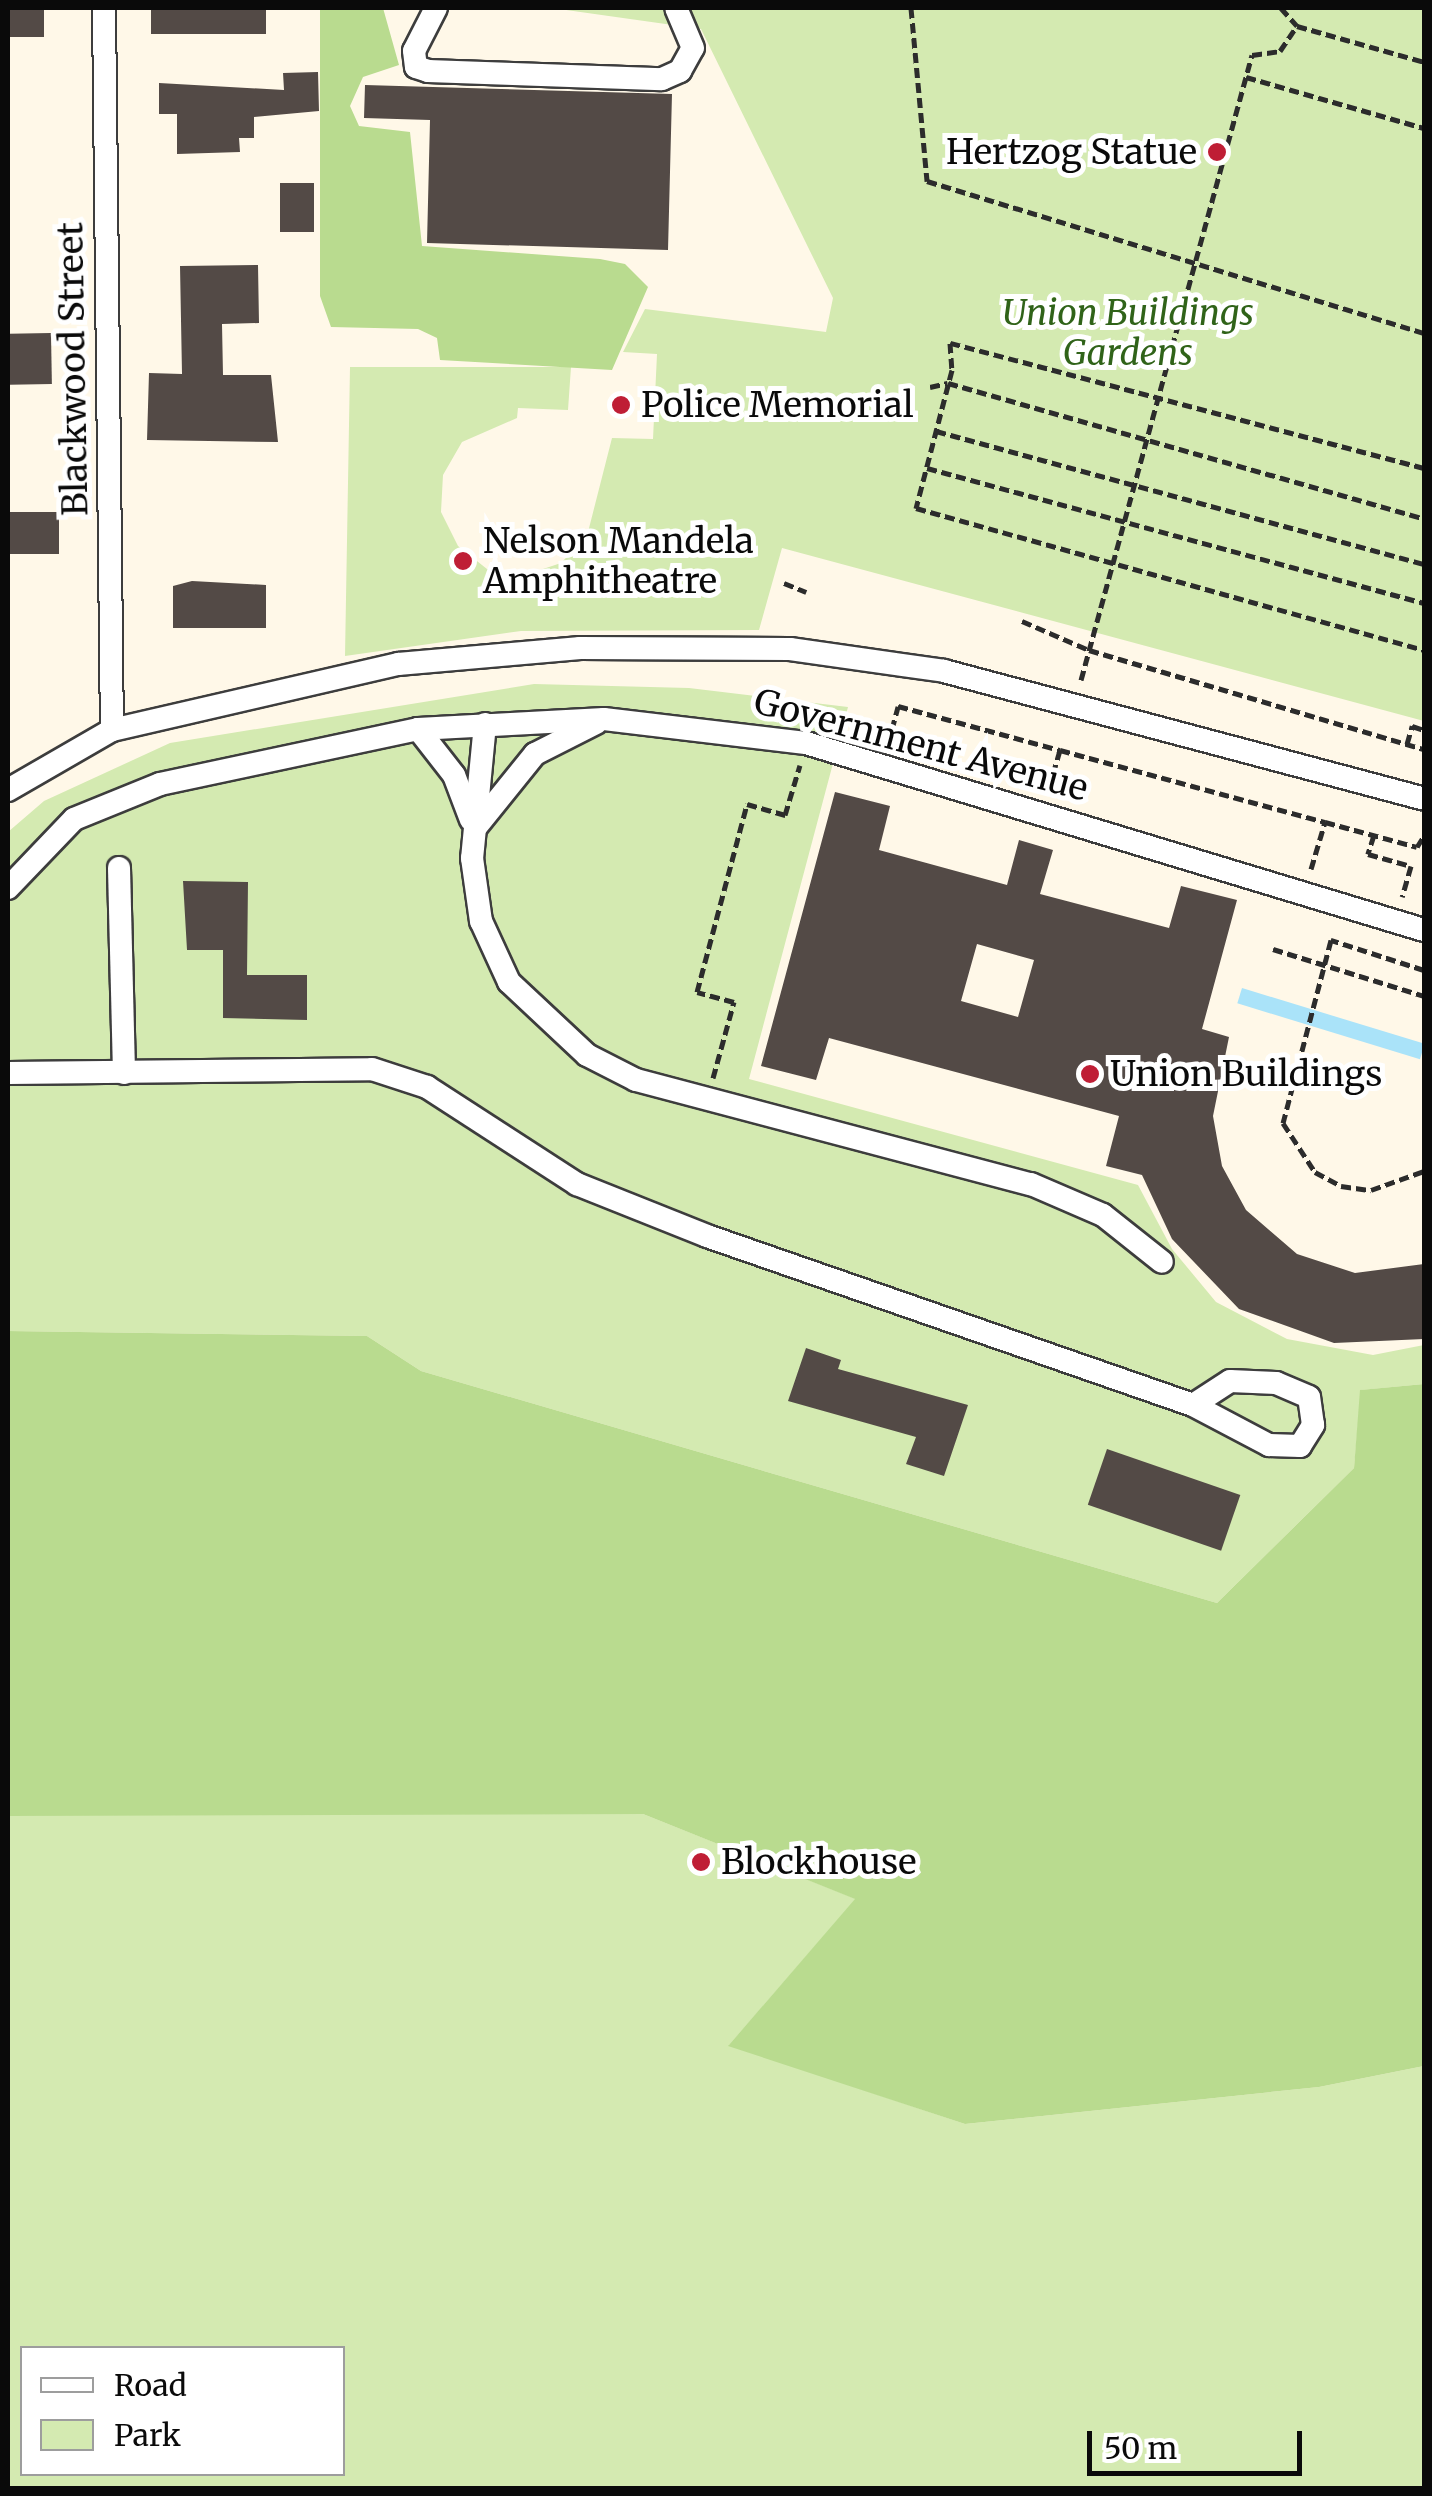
<!DOCTYPE html>
<html>
<head>
<meta charset="utf-8">
<style>
  body { margin:0 }
  #map { position:relative; width:1432px; height:2496px; overflow:hidden; background:#fff8e8; font-family:Merriweather,serif }
  div>[style] { position:absolute }
  [style*='--x'] { left:calc(var(--x)*1px); top:calc(var(--y)*1px); width:calc(var(--w)*1px); rotate:calc(var(--a)*1deg) }
  .green>* { inset:0; background:#d4eab1 }
  .forest>* { inset:0; background:#b9db8f }
  .water>* { inset:0; background:#aae3f9; transform-origin:0 0 }
  .building>* { inset:0; background:#534a46; transform-origin:0 0 }
  .path>* { height:5px; margin-top:-2.5px; transform-origin:0; background:repeating-linear-gradient(90deg,#2c2c2c 0 10px,transparent 0 15px) }
  .roads { filter:drop-shadow(2px 0 #3d3d3d) drop-shadow(-2px 0 #3d3d3d) drop-shadow(0 2px #3d3d3d) drop-shadow(0 -2px #3d3d3d) }
  .street>* { height:22px; margin:-11px; padding:0 11px; transform-origin:11px; border-radius:11px; background:#fff }
  .dots>* { width:28px; height:28px; translate:-50% -50%; box-sizing:border-box; border:5px solid #fff; border-radius:50% }
  span { translate:-50% -50%; white-space:nowrap; text-align:center; line-height:1.15; -webkit-text-stroke:10px #fff; paint-order:stroke }
  .poi-label { font-size:35px; color:#0a0a0a }
  .right { translate:-100% -50%; text-align:right }
  .left { translate:0 -50%; text-align:left }
  .park-label { font-size:35px; color:#306319; font-style:italic }
  .street-label { font-size:35px; color:#0a0a0a }
  .frame { position:absolute; inset:0; border:10px solid #0a0a0a; pointer-events:none }
  .legend { position:absolute; left:20px; top:2346px; width:325px; height:130px; box-sizing:border-box; background:#fff; border:2px solid #9d9d9d; margin:0; padding:12px 18px; list-style:none; font-size:30px; color:#0a0a0a }
  .legend li { display:flex; align-items:center; gap:20px; height:50px }
  .legend b { width:50px; border:2px solid #9d9d9d }
  .scale { position:absolute; left:1087px; top:2431px; width:215px; height:45px; box-sizing:border-box; border:5px solid #0a0a0a; border-top:0; padding-left:12px; font-size:30px; line-height:35px; white-space:nowrap; color:#0a0a0a; -webkit-text-stroke:8px #fff; paint-order:stroke }
</style>
</head>
<body>
<div id="map">
  <div class="green">
    <div style="clip-path:polygon(552px 8px,1424px 8px,1424px 721px,782px 548px,759px 630px,521px 631px,345px 656px,350px 367px,571px 367px,568px 410px,518px 408px,517px 418px,462px 442px,443px 475px,441px 512px,458px 546px,487px 569px,525px 575px,561px 563px,587px 536px,612px 438px,653px 439px,657px 354px,623px 352px,645px 309px,826px 332px,833px 298px,701px 29px)"></div>
    <div style="clip-path:polygon(534px 684px,689px 688px,848px 707px,749px 1079px,1138px 1185px,1172px 1249px,1216px 1302px,1287px 1339px,1373px 1355px,1424px 1345px,1424px 1384px,1361px 1390px,1354px 1468px,1217px 1603px,421px 1371px,367px 1336px,8px 1331px,8px 832px,44px 801px,170px 743px)"></div>
    <div style="clip-path:polygon(evenodd,252px 1810px,643px 1814px,856px 1899px,729px 2045px,965px 2124px,1319px 2087px,1424px 2066px,1424px 2488px,8px 2488px,8px 1816px,252px 1810px,22px 2348px,342px 2348px,342px 2474px,22px 2474px,22px 2348px)"></div>
  </div>
  <div class="forest">
    <div style="clip-path:polygon(320px 8px,383px 8px,399px 65px,363px 77px,350px 106px,359px 126px,410px 132px,422px 246px,600px 259px,625px 264px,648px 287px,612px 370px,440px 360px,437px 338px,418px 329px,331px 327px,320px 296px)"></div>
    <div style="clip-path:polygon(8px 1331px,367px 1336px,421px 1371px,1217px 1603px,1354px 1468px,1360px 1390px,1424px 1384px,1424px 2066px,1319px 2087px,965px 2124px,728px 2046px,855px 1899px,643px 1814px,8px 1816px)"></div>
  </div>
  <div class="water">
    <div style="left:1242px;top:988px;width:191px;height:16px;rotate:17deg"></div>
  </div>
  <div class="building">
    <div style="left:8px;top:8px;width:36px;height:29px"></div>
    <div style="left:151px;top:8px;width:115px;height:26px"></div>
    <div style="clip-path:polygon(318px 72px,319px 111px,254px 117px,254px 138px,239px 138px,240px 152px,177px 154px,177px 114px,159px 114px,159px 83px,284px 90px,283px 73px)"></div>
    <div style="clip-path:polygon(365px 85px,672px 94px,668px 250px,427px 243px,430px 120px,364px 118px)"></div>
    <div style="left:280px;top:183px;width:34px;height:49px"></div>
    <div style="clip-path:polygon(258px 265px,259px 323px,222px 324px,223px 375px,271px 375px,278px 442px,147px 440px,149px 373px,182px 374px,180px 266px)"></div>
    <div style="left:51px;top:333px;width:51px;height:42px;rotate:89deg"></div>
    <div style="left:8px;top:512px;width:51px;height:42px"></div>
    <div style="clip-path:polygon(192px 581px,266px 585px,266px 628px,173px 628px,173px 586px)"></div>
    <div style="clip-path:polygon(evenodd,835px 792px,890px 806px,879px 850px,1007px 885px,1019px 840px,1053px 850px,1040px 894px,1169px 928px,1181px 886px,1237px 900px,1202px 1029px,1229px 1037px,1213px 1116px,1222px 1166px,1246px 1210px,1297px 1254px,1355px 1273px,1424px 1264px,1424px 1339px,1334px 1343px,1239px 1309px,1172px 1239px,1142px 1175px,1106px 1166px,1119px 1116px,829px 1038px,816px 1080px,761px 1066px,835px 792px,977px 944px,1034px 960px,1018px 1017px,961px 1001px,977px 944px)"></div>
    <div style="clip-path:polygon(183px 881px,248px 882px,247px 975px,307px 975px,307px 1020px,223px 1018px,223px 950px,187px 950px)"></div>
    <div style="clip-path:polygon(806px 1348px,841px 1360px,838px 1369px,968px 1405px,944px 1476px,906px 1464px,916px 1437px,788px 1401px)"></div>
    <div style="left:1107px;top:1449px;width:141px;height:59px;rotate:19deg"></div>
  </div>
  <div class="path">
    <div style="--x:911;--y:8;--w:174;--a:84.7"></div>
    <div style="--x:927;--y:181;--w:520;--a:17.01"></div>
    <div style="--x:1281;--y:8;--w:24;--a:48"></div>
    <div style="--x:1297;--y:26;--w:132;--a:15.8"></div>
    <div style="--x:1246;--y:77;--w:185;--a:16"></div>
    <div style="--x:930;--y:387;--w:18;--a:-13"></div>
    <div style="--x:948;--y:383;--w:495;--a:15.9"></div>
    <div style="--x:936;--y:431;--w:506;--a:15.25"></div>
    <div style="--x:927;--y:468;--w:515;--a:15.2"></div>
    <div style="--x:1424;--y:468;--w:490;--a:-165.2"></div>
    <div style="--x:950;--y:343;--w:27;--a:86"></div>
    <div style="--x:952;--y:370;--w:143;--a:104.6"></div>
    <div style="--x:916;--y:508;--w:527;--a:15.62"></div>
    <div style="--x:784;--y:583;--w:24;--a:22"></div>
    <div style="--x:1022;--y:621;--w:73;--a:23.4"></div>
    <div style="--x:1089;--y:650;--w:349;--a:16.5"></div>
    <div style="--x:1081;--y:680;--w:648;--a:-74.7"></div>
    <div style="--x:1252;--y:55;--w:28;--a:-8"></div>
    <div style="--x:1280;--y:51;--w:30;--a:-56"></div>
    <div style="--x:888;--y:744;--w:39;--a:-75"></div>
    <div style="--x:898;--y:706;--w:168;--a:15.2"></div>
    <div style="--x:1060;--y:750;--w:43;--a:106.3"></div>
    <div style="--x:1407;--y:744;--w:19;--a:-74"></div>
    <div style="--x:1412;--y:726;--w:13;--a:18"></div>
    <div style="--x:1060;--y:750;--w:275;--a:15.2"></div>
    <div style="--x:1374;--y:835;--w:20;--a:108"></div>
    <div style="--x:1368;--y:854;--w:45;--a:15.6"></div>
    <div style="--x:1411;--y:866;--w:32;--a:106"></div>
    <div style="--x:1311;--y:869;--w:49;--a:-73.4"></div>
    <div style="--x:1325;--y:822;--w:95;--a:15.2"></div>
    <div style="--x:1417;--y:847;--w:13;--a:-58"></div>
    <div style="--x:1273;--y:949;--w:158;--a:17.3"></div>
    <div style="--x:1424;--y:970;--w:98;--a:-162.1"></div>
    <div style="--x:1331;--y:940;--w:189;--a:104.7"></div>
    <div style="--x:1283;--y:1123;--w:59;--a:56.9"></div>
    <div style="--x:1315;--y:1172;--w:30;--a:28"></div>
    <div style="--x:1341;--y:1186;--w:30;--a:8"></div>
    <div style="--x:1371;--y:1190;--w:56;--a:-19.7"></div>
    <div style="--x:713;--y:1078;--w:79;--a:-74.6"></div>
    <div style="--x:734;--y:1002;--w:38;--a:-165"></div>
    <div style="--x:697;--y:992;--w:195;--a:-75.1"></div>
    <div style="--x:747;--y:804;--w:40;--a:16"></div>
    <div style="--x:785;--y:815;--w:52;--a:-73.3"></div>
  </div>
  <div class="roads">
    <div class="street">
      <div style="--x:104;--y:8;--w:722;--a:89.37"></div>
      <div style="--x:436;--y:8;--w:48;--a:117.1"></div>
      <div style="--x:414;--y:51;--w:16;--a:83"></div>
      <div style="--x:416;--y:67;--w:13;--a:18"></div>
      <div style="--x:428;--y:71;--w:234;--a:2"></div>
      <div style="--x:662;--y:79;--w:20;--a:-24"></div>
      <div style="--x:680;--y:71;--w:26;--a:-61"></div>
      <div style="--x:693;--y:48;--w:43;--a:-113"></div>
      <div style="--x:485;--y:724;--w:135;--a:95.5"></div>
      <div style="--x:472;--y:858;--w:64;--a:81.9"></div>
      <div style="--x:481;--y:921;--w:67;--a:65.3"></div>
      <div style="--x:509;--y:982;--w:107;--a:43.1"></div>
      <div style="--x:587;--y:1055;--w:55;--a:27"></div>
      <div style="--x:636;--y:1080;--w:408;--a:14.8"></div>
      <div style="--x:1031;--y:1184;--w:78;--a:23.3"></div>
      <div style="--x:1103;--y:1215;--w:75;--a:38.5"></div>
      <div style="--x:418;--y:729;--w:58;--a:52"></div>
      <div style="--x:454;--y:775;--w:48;--a:69.3"></div>
      <div style="--x:8;--y:790;--w:120;--a:-30"></div>
      <div style="--x:112;--y:730;--w:294;--a:-13"></div>
      <div style="--x:398;--y:664;--w:183;--a:-5"></div>
      <div style="--x:580;--y:648;--w:210;--a:0.3"></div>
      <div style="--x:790;--y:649;--w:156;--a:8.1"></div>
      <div style="--x:944;--y:671;--w:497;--a:14.9"></div>
      <div style="--x:476;--y:827;--w:94;--a:-51.1"></div>
      <div style="--x:535;--y:754;--w:68;--a:-26.9"></div>
      <div style="--x:119;--y:868;--w:205;--a:88.6"></div>
      <div style="--x:8;--y:888;--w:95;--a:-46.3"></div>
      <div style="--x:74;--y:819;--w:93;--a:-22.1"></div>
      <div style="--x:160;--y:784;--w:264;--a:-12"></div>
      <div style="--x:418;--y:729;--w:186;--a:-3.1"></div>
      <div style="--x:604;--y:719;--w:203;--a:6.8"></div>
      <div style="--x:806;--y:743;--w:646;--a:16.84"></div>
      <div style="--x:8;--y:1073;--w:364;--a:-0.6"></div>
      <div style="--x:372;--y:1069;--w:58;--a:18.1"></div>
      <div style="--x:427;--y:1087;--w:179;--a:32.9"></div>
      <div style="--x:577;--y:1184;--w:140;--a:21.8"></div>
      <div style="--x:707;--y:1236;--w:515;--a:19.17"></div>
      <div style="--x:1193;--y:1405;--w:86;--a:27.8"></div>
      <div style="--x:1269;--y:1445;--w:31;--a:2"></div>
      <div style="--x:1300;--y:1446;--w:25;--a:-58"></div>
      <div style="--x:1313;--y:1425;--w:28;--a:-98"></div>
      <div style="--x:1309;--y:1397;--w:36;--a:-157"></div>
      <div style="--x:1276;--y:1383;--w:46;--a:-177.5"></div>
      <div style="--x:1230;--y:1381;--w:44;--a:147"></div>
    </div>
  </div>
  <div class="dots">
    <div style="left:1217px;top:152px;background:#bf1e35"></div>
    <div style="left:621px;top:405px;background:#bf1e35"></div>
    <div style="left:463px;top:561px;background:#bf1e35"></div>
    <div style="left:1090px;top:1074px;background:#bf1e35"></div>
    <div style="left:701px;top:1862px;background:#bf1e35"></div>
  </div>
  <div class="poi-label">
    <span class="right" style="left:1197px;top:152px">Hertzog Statue</span>
    <span class="left" style="left:641px;top:405px">Police Memorial</span>
    <span class="left" style="left:483px;top:561px">Nelson Mandela<br>Amphitheatre</span>
    <span class="left" style="left:1110px;top:1074px">Union Buildings</span>
    <span class="left" style="left:721px;top:1862px">Blockhouse</span>
  </div>
  <div class="park-label">
    <span style="left:1128px;top:333px">Union Buildings<br>Gardens</span>
  </div>
  <div class="street-label">
    <span style="left:73px;top:369px;rotate:-91deg">Blackwood Street</span>
    <span style="left:921px;top:745px;rotate:15deg">Government Avenue</span>
  </div>
  <div class="frame"></div>
  <ul class="legend">
  <li><b style="height:12px;background:#fff"></b>Road</li>
  <li><b style="height:28px;background:#d4eab1"></b>Park</li>
  </ul>
  <div class="scale">50 m</div>
</div>
</body>
</html>
